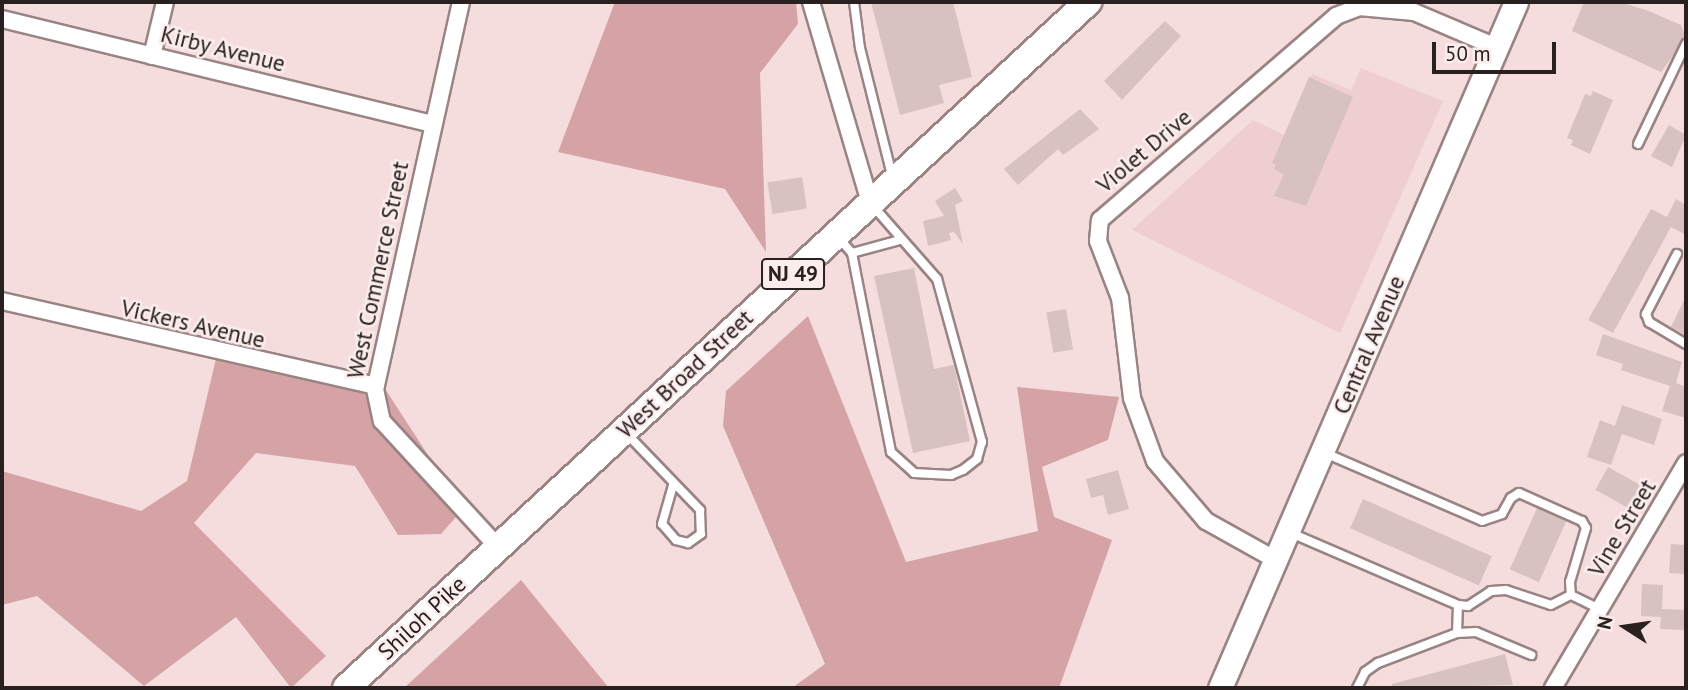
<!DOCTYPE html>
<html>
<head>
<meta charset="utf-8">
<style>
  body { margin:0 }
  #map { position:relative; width:1688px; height:690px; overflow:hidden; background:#f5ddde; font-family:"PT Sans",sans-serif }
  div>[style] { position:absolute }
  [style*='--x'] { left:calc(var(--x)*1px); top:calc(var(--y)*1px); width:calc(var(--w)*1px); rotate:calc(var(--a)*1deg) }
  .built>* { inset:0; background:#efcecf }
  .green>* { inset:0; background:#d5a3a6 }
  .building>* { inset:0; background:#d8c1c1; transform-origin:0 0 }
  .roads { filter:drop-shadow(2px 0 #998383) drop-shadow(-2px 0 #998383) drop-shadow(0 2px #998383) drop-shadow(0 -2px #998383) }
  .service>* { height:8px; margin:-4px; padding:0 4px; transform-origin:4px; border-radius:4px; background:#fff }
  .minor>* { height:16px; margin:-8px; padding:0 8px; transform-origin:8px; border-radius:8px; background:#fff }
  .secondary>* { height:23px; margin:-11.5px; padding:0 11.5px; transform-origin:11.5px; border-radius:11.5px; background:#fff }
  .trunk>* { height:26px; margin:-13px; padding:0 13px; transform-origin:13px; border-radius:13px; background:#fff }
  span { translate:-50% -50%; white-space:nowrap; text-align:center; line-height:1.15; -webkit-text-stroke:5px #fceded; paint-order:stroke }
  .shield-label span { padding:2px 5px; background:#fceded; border:2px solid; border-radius:5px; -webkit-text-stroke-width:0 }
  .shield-label { font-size:21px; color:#292020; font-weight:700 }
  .street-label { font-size:23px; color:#292020 }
  .frame { position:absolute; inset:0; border:4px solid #292020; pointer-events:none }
  .north { position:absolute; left:1590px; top:592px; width:70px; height:70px; -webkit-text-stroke:5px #fceded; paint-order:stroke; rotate:282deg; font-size:19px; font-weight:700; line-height:28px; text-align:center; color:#292020 }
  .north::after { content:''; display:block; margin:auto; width:24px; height:32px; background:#292020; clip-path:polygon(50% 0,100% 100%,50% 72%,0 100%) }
  .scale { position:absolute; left:1432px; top:42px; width:124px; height:32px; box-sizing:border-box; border:4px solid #292020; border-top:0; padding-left:9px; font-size:21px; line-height:24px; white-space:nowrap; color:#292020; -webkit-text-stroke:5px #fceded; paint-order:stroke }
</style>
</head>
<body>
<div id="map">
  <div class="built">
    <div style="clip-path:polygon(1361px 68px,1443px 101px,1340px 333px,1132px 230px,1253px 120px,1284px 135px,1312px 74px,1351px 90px)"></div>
  </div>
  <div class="green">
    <div style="clip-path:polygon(615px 2px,796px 2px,798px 24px,760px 73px,766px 252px,725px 189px,558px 152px)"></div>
    <div style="clip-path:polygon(808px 316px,906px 562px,1038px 531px,1017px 387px,1119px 397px,1108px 440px,1042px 467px,1054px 517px,1112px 540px,1059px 688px,792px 688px,825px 664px,723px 426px,726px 391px)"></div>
    <div style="clip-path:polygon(219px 346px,380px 381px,463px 509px,441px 534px,398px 535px,355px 466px,256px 453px,194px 523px,326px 656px,291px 688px,236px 617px,144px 686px,37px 596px,2px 605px,2px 471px,141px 511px,187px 481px)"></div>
    <div style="clip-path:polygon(521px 580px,609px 688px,404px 688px)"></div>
  </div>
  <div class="building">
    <div style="clip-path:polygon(871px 2px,953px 2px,972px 77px,939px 85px,944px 103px,900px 115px)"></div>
    <div style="clip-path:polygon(1584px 2px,1620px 2px,1649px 11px,1681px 25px,1686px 38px,1661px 72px,1572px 31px)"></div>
    <div style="clip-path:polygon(1165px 21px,1181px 36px,1122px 100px,1104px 81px)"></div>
    <div style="clip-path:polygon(1309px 77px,1353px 97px,1306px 206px,1274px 196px,1284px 174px,1274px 169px,1276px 164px,1272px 163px)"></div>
    <div style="clip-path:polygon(1593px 91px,1613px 100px,1590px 154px,1571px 145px,1573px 140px,1567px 138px,1585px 94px,1591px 96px)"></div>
    <div style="clip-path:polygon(1080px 109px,1099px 129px,1063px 155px,1058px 149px,1018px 185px,1004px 169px)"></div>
    <div style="clip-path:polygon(1669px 125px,1686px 135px,1672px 167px,1651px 156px)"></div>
    <div style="left:802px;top:177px;width:32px;height:35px;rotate:81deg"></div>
    <div style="clip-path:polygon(955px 188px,963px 201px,955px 205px,963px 244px,954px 232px,949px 233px,951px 240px,928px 246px,923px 221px,944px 216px,935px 201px)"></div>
    <div style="clip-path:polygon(1676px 199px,1686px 205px,1686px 235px,1671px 227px,1613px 333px,1588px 320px,1651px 209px,1667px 217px)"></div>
    <div style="clip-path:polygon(914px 268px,934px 369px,954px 365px,970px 441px,913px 453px,874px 276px)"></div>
    <div style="clip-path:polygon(1686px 296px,1686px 335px,1671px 327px)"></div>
    <div style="left:1066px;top:309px;width:41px;height:20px;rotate:80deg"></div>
    <div style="clip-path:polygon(1603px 334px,1682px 362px,1676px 383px,1686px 387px,1686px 418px,1662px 411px,1670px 386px,1621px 370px,1623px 364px,1596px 355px)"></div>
    <div style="clip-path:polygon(1622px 405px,1662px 419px,1654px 445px,1622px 434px,1611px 465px,1587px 457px,1600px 420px,1615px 426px)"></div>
    <div style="left:1608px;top:467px;width:37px;height:26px;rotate:29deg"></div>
    <div style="clip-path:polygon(1118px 470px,1129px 509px,1108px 515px,1103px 495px,1091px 498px,1086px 479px)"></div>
    <div style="left:1363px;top:499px;width:141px;height:32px;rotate:24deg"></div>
    <div style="left:1537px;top:508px;width:32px;height:67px;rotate:24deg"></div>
    <div style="left:1671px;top:544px;width:15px;height:29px;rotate:4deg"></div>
    <div style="clip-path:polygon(1642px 584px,1663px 585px,1662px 609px,1686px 610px,1686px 630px,1660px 629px,1661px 617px,1641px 616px)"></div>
    <div style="clip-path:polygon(1505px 654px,1513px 685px,1392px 688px,1392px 684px)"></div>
  </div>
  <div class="roads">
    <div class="service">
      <div style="--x:854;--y:2;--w:46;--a:82.6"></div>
      <div style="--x:860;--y:48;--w:131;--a:75.9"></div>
      <div style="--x:1638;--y:144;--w:111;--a:-64.4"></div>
      <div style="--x:838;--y:237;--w:21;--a:49"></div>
      <div style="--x:852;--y:253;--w:203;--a:78.9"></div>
      <div style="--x:891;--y:452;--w:31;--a:42"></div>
      <div style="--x:914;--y:473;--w:37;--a:3"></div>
      <div style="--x:951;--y:475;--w:13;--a:-23"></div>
      <div style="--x:963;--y:470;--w:18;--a:-38"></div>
      <div style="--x:977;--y:459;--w:18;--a:-74"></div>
      <div style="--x:982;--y:442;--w:169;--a:-105.4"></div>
      <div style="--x:937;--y:279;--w:97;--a:-131.2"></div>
      <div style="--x:852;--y:253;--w:50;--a:-15.2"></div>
      <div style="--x:1677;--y:254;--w:68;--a:117.3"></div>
      <div style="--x:1646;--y:314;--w:9;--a:69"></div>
      <div style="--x:1649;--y:322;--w:43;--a:30.7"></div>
      <div style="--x:626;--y:433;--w:107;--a:46.1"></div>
      <div style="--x:700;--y:510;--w:24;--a:88"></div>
      <div style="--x:701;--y:534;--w:16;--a:145"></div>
      <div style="--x:688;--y:543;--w:12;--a:-166"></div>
      <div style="--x:676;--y:540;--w:21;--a:-131"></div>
      <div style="--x:662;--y:524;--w:41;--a:-74.2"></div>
      <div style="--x:1325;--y:453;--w:171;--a:23.4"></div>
      <div style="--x:1482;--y:521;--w:21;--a:-19"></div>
      <div style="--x:1502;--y:514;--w:18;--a:-61"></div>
      <div style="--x:1511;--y:498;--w:9;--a:-32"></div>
      <div style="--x:1519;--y:493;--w:69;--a:24"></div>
      <div style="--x:1582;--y:521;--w:8;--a:60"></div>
      <div style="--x:1586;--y:528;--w:56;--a:106.5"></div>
      <div style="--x:1570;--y:582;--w:13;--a:86"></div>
      <div style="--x:1291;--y:533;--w:182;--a:23.3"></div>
      <div style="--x:1458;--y:605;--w:10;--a:6"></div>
      <div style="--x:1468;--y:606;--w:27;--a:-33"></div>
      <div style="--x:1491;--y:591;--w:15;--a:-4"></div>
      <div style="--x:1506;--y:590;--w:47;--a:18.4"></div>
      <div style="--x:1551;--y:605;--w:22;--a:-27"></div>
      <div style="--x:1571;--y:595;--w:32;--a:26"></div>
      <div style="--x:1457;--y:633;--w:28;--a:-88"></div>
      <div style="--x:1357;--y:688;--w:18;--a:-63"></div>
      <div style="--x:1365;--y:672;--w:16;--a:-35"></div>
      <div style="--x:1378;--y:663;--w:85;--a:-20.8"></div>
      <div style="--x:1457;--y:633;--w:19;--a:-3"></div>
      <div style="--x:1476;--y:632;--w:60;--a:22.7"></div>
    </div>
    <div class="minor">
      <div style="--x:461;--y:2;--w:396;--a:102.5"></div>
      <div style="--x:375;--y:389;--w:33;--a:78"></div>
      <div style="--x:382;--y:421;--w:171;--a:47.4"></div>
      <div style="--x:811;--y:2;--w:209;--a:73.6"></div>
      <div style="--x:2;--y:19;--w:444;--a:13.7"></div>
      <div style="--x:152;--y:56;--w:56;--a:-76.5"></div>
      <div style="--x:2;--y:301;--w:383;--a:12.8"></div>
      <div style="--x:1276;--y:560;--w:80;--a:-150.9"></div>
      <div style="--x:1206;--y:521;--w:79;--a:-130.4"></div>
      <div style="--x:1155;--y:461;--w:67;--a:-110.1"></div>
      <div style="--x:1132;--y:398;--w:101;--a:-96.8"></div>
      <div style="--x:1120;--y:298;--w:61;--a:-111.1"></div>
      <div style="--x:1098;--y:241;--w:21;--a:-85"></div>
      <div style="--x:1100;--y:220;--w:312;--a:-40.8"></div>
      <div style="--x:1336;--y:16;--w:25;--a:-21"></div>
      <div style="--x:1359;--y:7;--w:55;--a:5.2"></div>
      <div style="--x:1414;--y:12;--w:89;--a:23.1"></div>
      <div style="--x:1553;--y:688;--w:261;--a:-59.4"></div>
    </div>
    <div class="secondary">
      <div style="--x:1220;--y:688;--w:747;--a:-66.66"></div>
    </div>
    <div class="trunk">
      <div style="--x:346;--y:688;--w:1011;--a:-42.75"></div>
    </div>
  </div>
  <div class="shield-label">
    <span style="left:793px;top:274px">NJ 49</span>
  </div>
  <div class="street-label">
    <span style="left:223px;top:49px;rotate:14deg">Kirby Avenue</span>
    <span style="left:1144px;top:151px;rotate:-40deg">Violet Drive</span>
    <span style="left:378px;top:270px;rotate:-78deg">West Commerce Street</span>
    <span style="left:193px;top:324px;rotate:13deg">Vickers Avenue</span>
    <span style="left:1369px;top:345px;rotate:-67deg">Central Avenue</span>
    <span style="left:685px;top:374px;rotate:-43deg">West Broad Street</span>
    <span style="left:1622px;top:528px;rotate:-59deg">Vine Street</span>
    <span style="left:422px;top:618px;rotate:-43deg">Shiloh Pike</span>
  </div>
  <div class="frame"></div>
  <div class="north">N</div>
  <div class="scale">50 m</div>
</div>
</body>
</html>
